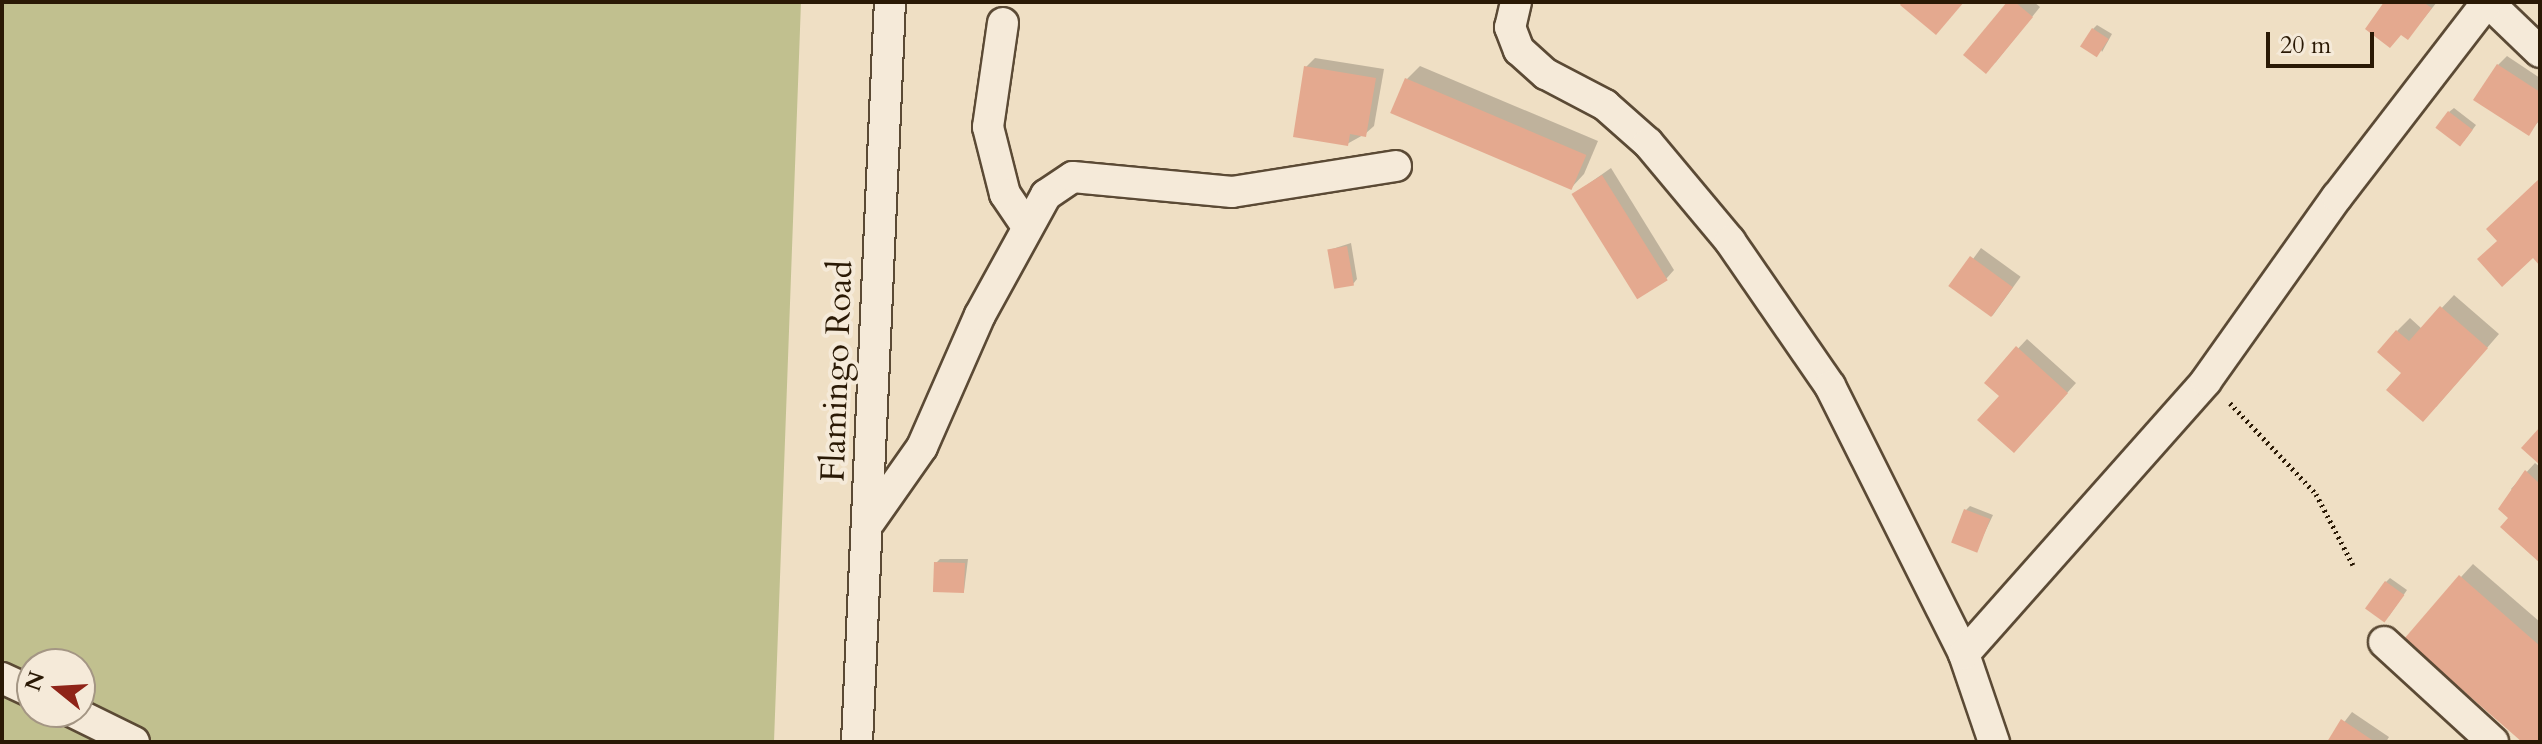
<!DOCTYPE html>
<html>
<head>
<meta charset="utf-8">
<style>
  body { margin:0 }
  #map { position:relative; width:2542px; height:744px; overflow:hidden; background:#efdfc4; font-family:Cardo,serif }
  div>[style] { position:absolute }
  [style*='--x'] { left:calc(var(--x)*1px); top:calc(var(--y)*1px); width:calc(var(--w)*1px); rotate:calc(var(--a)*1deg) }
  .green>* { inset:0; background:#c1c08f }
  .shadow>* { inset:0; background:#0003; transform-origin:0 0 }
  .building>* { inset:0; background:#e4a98f; transform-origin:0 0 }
  .path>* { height:5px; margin-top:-2.5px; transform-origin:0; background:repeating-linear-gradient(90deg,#2a1905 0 2px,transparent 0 6px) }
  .roads { filter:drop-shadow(2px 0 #5b4a35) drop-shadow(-2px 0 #5b4a35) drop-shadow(0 2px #5b4a35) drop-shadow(0 -2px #5b4a35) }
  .minor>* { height:30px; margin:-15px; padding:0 15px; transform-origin:15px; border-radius:15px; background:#f5ead9 }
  span { translate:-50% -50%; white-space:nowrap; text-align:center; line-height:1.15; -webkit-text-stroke:8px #f5ead9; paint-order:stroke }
  .street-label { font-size:34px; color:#2a1905 }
  .frame { position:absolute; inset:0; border:4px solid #2a1905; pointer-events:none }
  .north { position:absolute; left:16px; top:648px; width:80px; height:80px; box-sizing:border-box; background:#f5ead9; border:2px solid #a49684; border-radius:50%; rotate:288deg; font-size:22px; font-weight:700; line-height:32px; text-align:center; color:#2a1905 }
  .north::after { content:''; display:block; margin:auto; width:28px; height:36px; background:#8f2418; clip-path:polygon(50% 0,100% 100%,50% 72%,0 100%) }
  .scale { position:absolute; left:2266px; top:32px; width:108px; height:36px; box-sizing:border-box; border:4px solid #2a1905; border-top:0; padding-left:10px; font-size:24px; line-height:28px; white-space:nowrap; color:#2a1905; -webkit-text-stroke:6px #f5ead9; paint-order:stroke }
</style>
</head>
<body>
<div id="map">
  <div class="green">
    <div style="clip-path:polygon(evenodd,2px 2px,801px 2px,774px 742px,2px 742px,2px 2px,32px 664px,80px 664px,80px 712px,32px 712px,32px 664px)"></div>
  </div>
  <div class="shadow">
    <div style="clip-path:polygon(2009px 2px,2034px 2px,2040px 7px,1995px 63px)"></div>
    <div style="clip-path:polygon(2387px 2px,2437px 2px,2408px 38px)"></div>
    <div style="clip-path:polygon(2097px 25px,2112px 34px,2102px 52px,2093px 29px)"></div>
    <div style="clip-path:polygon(2507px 56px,2540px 78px,2540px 120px,2528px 133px,2498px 65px)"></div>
    <div style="clip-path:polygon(1315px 58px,1384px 69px,1374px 126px,1365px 134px,1347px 144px,1306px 67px)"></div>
    <div style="clip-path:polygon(1420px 66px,1598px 141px,1584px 174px,1572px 187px,1393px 112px,1407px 79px)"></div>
    <div style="clip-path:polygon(2454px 108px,2476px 125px,2464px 141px,2449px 112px)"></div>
    <div style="clip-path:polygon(1611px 168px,1674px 270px,1666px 279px,1574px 194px)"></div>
    <div style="clip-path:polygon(1351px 243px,1357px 279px,1353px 284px,1329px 250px)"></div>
    <div style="left:1981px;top:248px;width:49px;height:48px;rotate:36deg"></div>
    <div style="clip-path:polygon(2454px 295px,2499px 334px,2436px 407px,2397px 331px,2410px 318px,2422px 329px)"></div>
    <div style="clip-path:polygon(2027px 339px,2076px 383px,2023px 442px,2002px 396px,1987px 382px)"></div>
    <div style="clip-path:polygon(2535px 463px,2540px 467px,2540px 560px,2511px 518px,2515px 493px,2511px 489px)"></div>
    <div style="clip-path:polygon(1970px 506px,1993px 515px,1976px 551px,1966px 510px)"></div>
    <div style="clip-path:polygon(940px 559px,968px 559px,964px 591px,936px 563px)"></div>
    <div style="clip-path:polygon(2473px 564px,2540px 622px,2540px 742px,2525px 742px,2461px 577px)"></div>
    <div style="clip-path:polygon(2390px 578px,2407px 590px,2389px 616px,2386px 582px)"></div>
    <div style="clip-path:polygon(2352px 712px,2389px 737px,2386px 742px,2329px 742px)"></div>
  </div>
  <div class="building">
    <div style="clip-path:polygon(1902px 2px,1964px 2px,1936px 35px,1900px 5px)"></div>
    <div style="clip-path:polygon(2007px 2px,2015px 2px,2033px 17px,1986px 74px,1963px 55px)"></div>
    <div style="clip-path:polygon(2384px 2px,2423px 2px,2432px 8px,2408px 40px,2401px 35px,2390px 48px,2365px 29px)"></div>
    <div style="left:2092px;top:28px;width:20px;height:22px;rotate:33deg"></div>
    <div style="clip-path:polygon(2497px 64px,2540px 92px,2540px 118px,2529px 136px,2473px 100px)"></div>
    <div style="clip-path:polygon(1304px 66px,1376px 78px,1366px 137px,1350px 134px,1348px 146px,1293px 137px)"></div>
    <div style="left:1405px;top:78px;width:197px;height:38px;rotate:23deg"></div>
    <div style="left:2448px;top:111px;width:31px;height:21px;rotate:37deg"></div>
    <div style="left:1602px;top:175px;width:124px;height:36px;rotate:58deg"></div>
    <div style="clip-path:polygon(2540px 178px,2540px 266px,2533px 258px,2502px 287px,2477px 259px,2497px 241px,2486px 229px)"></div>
    <div style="left:1347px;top:246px;width:40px;height:20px;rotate:80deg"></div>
    <div style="left:1970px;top:256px;width:53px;height:37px;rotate:36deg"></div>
    <div style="clip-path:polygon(2440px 306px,2488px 348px,2423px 422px,2386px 390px,2401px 373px,2377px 352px,2396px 330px,2409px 341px)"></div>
    <div style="clip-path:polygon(2016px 346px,2068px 393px,2014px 453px,1977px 420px,1999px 396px,1984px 383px)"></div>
    <div style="clip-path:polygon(2540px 427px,2540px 465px,2521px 448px)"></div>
    <div style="clip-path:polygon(2525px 470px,2540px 484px,2540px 563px,2500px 527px,2508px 518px,2498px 509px)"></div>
    <div style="left:1964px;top:509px;width:28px;height:36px;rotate:21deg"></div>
    <div style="left:934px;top:562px;width:31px;height:30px;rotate:2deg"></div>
    <div style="clip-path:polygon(2459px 575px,2540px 646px,2540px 742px,2522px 742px,2404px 639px)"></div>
    <div style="left:2385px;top:581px;width:24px;height:34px;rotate:36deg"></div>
    <div style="clip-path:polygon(2341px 719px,2375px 742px,2327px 742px)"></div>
  </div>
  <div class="path">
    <div style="--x:2230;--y:403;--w:125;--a:46.6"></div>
    <div style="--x:2316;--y:494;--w:80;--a:62.5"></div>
  </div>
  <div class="roads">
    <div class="minor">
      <div style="--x:1516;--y:2;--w:26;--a:103"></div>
      <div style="--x:1510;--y:27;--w:25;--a:69"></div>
      <div style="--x:1519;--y:50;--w:36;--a:42"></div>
      <div style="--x:1546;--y:74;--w:67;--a:27.7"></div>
      <div style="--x:1605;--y:105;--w:57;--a:41.5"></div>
      <div style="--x:1648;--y:143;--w:128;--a:50.1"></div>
      <div style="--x:1730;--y:241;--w:176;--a:55.4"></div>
      <div style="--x:1830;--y:386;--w:300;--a:63.4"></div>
      <div style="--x:1964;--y:654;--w:93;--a:71.2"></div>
      <div style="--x:2488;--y:2;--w:72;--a:43.9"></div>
      <div style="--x:1003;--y:23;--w:105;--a:98.2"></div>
      <div style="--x:988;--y:127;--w:69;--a:75.8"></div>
      <div style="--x:1005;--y:194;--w:37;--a:56"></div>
      <div style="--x:870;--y:521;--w:90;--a:-54.9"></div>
      <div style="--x:922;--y:447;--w:144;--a:-66.3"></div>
      <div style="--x:980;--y:315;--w:137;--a:-61.2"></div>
      <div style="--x:1046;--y:195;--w:32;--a:-34"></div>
      <div style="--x:1073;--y:177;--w:160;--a:5.4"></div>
      <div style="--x:1232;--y:192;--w:166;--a:-9"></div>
      <div style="--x:2384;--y:642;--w:148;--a:42.5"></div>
      <div style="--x:1964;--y:654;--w:365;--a:-48.4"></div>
      <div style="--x:2206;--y:381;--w:226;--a:-54.6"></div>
      <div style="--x:2337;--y:197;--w:246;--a:-52.4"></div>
      <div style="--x:2;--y:678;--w:33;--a:25"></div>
      <div style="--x:73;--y:712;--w:68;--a:26.2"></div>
      <div style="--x:857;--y:742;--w:741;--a:-87.45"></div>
    </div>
  </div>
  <div class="street-label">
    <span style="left:837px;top:371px;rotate:-88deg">Flamingo Road</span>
  </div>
  <div class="frame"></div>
  <div class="north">N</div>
  <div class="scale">20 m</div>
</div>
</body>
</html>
